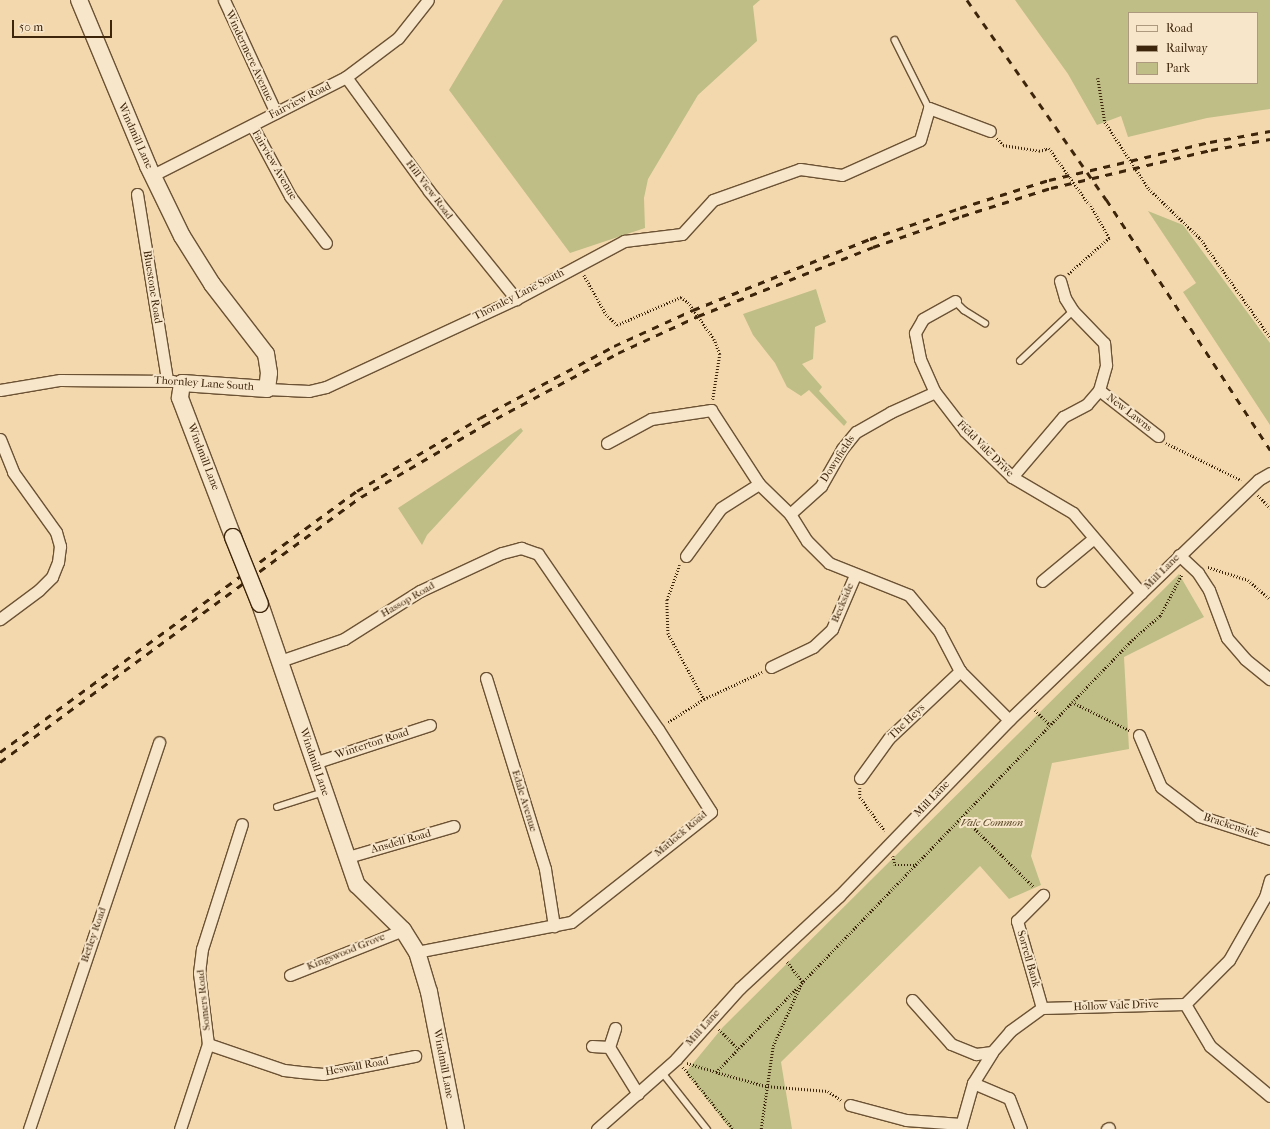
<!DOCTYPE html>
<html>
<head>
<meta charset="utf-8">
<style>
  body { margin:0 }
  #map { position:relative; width:1270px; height:1129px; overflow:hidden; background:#f4d8ad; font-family:"IM FELL French Canon",serif }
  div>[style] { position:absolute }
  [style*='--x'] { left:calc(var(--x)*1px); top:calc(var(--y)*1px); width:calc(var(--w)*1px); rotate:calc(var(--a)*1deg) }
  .green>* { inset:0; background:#bfbe87 }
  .path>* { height:2.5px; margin-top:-1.25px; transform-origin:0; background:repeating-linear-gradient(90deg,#3d250b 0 1px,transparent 0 3px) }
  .roads { filter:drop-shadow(1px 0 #6b5234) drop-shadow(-1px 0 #6b5234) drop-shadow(0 1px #6b5234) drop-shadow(0 -1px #6b5234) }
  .lane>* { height:5.5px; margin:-2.75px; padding:0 2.75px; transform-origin:2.75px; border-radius:2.75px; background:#f8e6ca }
  .street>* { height:11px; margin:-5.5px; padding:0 5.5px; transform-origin:5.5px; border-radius:5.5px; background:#f8e6ca }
  .secondary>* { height:16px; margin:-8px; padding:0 8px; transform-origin:8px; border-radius:8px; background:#f8e6ca }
  .rail>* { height:3px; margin-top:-1.5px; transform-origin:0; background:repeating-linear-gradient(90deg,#3d250b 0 7px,transparent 0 14px) }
  .path-bridge>* { height:2.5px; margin-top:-1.25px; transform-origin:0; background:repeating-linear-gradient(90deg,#3d250b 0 1px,transparent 0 3px) }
  .bridges { filter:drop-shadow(1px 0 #3d250b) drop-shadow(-1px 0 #3d250b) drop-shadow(0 1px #3d250b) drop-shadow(0 -1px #3d250b) }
  .secondary-bridge>* { height:16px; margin:-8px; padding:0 8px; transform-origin:8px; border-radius:8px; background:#f8e6ca }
  span { translate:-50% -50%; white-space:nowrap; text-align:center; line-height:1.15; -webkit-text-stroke:4px #f8e6ca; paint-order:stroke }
  .street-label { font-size:11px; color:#3d250b }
  .park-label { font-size:11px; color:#5e4b2a; font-style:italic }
  .legend { position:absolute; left:1128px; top:12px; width:130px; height:72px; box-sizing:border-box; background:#f8e6ca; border:1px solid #ad997e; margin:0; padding:5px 7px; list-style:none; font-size:12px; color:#3d250b }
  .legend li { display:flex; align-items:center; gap:8px; height:20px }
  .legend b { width:20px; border:1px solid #ad997e }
  .scale { position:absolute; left:12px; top:20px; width:100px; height:18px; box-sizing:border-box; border:2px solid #3d250b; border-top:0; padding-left:5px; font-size:12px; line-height:14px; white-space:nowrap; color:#3d250b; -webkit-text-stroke:3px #f8e6ca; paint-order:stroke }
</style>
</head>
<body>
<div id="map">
  <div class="green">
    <div style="clip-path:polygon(503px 0,760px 0,753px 6px,757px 41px,698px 95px,648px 179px,644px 198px,645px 228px,570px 253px,449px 90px)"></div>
    <div style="clip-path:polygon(evenodd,1015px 0,1270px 0,1270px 109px,1207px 118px,1128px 137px,1121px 116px,1097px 125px,1068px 74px,1015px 0,1129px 13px,1257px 13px,1257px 83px,1129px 83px,1129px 13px)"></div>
    <div style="clip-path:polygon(1148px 211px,1183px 225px,1270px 343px,1270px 425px,1183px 292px,1196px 283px)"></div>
    <div style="clip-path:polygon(816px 289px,826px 322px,815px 327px,813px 359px,802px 364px,822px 387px,819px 391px,847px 422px,844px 426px,809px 390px,801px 396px,787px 387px,775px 363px,753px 335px,743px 314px)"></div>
    <div style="clip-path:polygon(521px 428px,523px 431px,427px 535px,422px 545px,398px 508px)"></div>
    <div style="clip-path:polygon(1179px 574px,1204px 617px,1124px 657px,1129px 749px,1052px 763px,1031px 856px,1041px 885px,1009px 899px,980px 866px,781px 1062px,792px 1129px,730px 1129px,686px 1072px,723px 1027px)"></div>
  </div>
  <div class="path">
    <div style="--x:1098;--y:78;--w:45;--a:81"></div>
    <div style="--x:997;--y:138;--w:9;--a:49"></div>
    <div style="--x:1003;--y:145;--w:36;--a:9"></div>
    <div style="--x:1039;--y:151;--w:7;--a:-16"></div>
    <div style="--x:1149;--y:189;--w:71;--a:43.9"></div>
    <div style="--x:1200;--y:238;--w:121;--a:54.7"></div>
    <div style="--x:1068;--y:274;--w:55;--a:-41.3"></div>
    <div style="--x:1109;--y:238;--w:39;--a:-120"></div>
    <div style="--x:584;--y:275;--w:45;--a:60.6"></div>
    <div style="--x:606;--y:314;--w:16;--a:45"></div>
    <div style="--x:617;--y:325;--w:70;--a:-23.6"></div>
    <div style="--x:681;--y:297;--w:9;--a:36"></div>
    <div style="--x:688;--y:302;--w:45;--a:54.9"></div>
    <div style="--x:714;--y:339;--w:16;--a:68"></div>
    <div style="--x:720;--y:354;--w:46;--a:98.8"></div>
    <div style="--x:1166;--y:443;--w:84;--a:26.3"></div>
    <div style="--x:1258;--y:495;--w:18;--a:47"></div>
    <div style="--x:680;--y:565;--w:37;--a:110"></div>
    <div style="--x:667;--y:600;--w:33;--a:88"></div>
    <div style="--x:668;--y:633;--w:75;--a:61.4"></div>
    <div style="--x:1208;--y:567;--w:42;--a:18"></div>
    <div style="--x:1248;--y:580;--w:29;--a:41"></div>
    <div style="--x:1072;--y:702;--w:64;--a:26.2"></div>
    <div style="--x:1035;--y:710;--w:21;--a:45"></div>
    <div style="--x:668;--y:722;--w:43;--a:-32.6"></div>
    <div style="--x:704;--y:699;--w:64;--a:-25"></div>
    <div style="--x:860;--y:788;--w:9;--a:90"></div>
    <div style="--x:860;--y:797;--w:42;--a:53.7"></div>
    <div style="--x:962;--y:816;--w:101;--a:44.6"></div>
    <div style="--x:893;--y:856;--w:9;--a:77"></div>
    <div style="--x:895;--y:865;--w:19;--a:0"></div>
    <div style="--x:719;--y:1029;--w:28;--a:46"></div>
    <div style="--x:687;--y:1063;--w:30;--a:17"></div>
    <div style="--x:716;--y:1072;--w:600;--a:-46.08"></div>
    <div style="--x:1132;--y:640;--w:37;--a:-41"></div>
    <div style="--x:1160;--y:616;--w:47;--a:-62.4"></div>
    <div style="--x:683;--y:1067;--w:80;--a:51.1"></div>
    <div style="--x:716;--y:1072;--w:51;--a:15.9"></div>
    <div style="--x:765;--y:1086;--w:63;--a:4.5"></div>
    <div style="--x:828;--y:1091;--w:16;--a:35"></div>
    <div style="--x:761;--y:1129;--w:84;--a:-81.8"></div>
    <div style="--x:773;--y:1046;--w:70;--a:-65.6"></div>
    <div style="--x:802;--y:982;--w:26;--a:-127"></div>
  </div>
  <div class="roads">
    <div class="lane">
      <div style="--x:895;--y:40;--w:76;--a:63.4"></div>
      <div style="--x:955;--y:301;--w:13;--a:45"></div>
      <div style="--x:964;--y:310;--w:25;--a:32"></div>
      <div style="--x:1020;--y:361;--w:73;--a:-43.3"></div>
      <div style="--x:277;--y:807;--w:49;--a:-17.7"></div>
      <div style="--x:662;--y:1072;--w:73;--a:51.7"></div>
    </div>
    <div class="street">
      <div style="--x:224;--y:0;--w:124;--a:65.3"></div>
      <div style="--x:346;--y:77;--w:141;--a:53.9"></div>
      <div style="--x:429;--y:191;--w:139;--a:51.1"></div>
      <div style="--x:252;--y:125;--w:81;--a:61.8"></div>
      <div style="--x:290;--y:196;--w:59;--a:52.5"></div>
      <div style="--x:153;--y:175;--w:216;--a:-26.9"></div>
      <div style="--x:346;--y:77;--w:65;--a:-36.9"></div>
      <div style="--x:398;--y:38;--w:48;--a:-51.7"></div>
      <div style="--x:137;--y:194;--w:188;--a:80.8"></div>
      <div style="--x:955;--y:301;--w:37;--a:151"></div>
      <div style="--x:923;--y:319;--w:16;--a:120"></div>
      <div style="--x:915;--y:333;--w:26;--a:79"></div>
      <div style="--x:920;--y:359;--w:36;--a:66"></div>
      <div style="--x:935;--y:392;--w:49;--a:52.4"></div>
      <div style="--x:965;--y:431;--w:66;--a:44.4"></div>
      <div style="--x:1012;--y:477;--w:71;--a:30.5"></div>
      <div style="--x:1073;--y:513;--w:105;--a:49.6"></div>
      <div style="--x:267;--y:389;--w:42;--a:2.7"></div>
      <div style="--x:309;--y:391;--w:17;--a:-13"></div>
      <div style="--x:326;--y:387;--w:209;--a:-24.9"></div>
      <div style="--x:516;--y:299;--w:123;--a:-28.2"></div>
      <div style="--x:624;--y:241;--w:58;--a:-6.9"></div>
      <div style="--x:682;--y:234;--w:46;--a:-47.6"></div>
      <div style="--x:713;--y:200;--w:92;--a:-19.6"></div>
      <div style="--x:800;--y:169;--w:42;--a:8.1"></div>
      <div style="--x:842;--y:175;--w:85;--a:-24.2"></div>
      <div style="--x:920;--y:140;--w:33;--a:-74"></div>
      <div style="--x:929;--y:108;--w:65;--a:20.7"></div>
      <div style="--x:0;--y:390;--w:61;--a:-9.5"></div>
      <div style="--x:60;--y:380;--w:113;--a:0.5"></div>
      <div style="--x:1099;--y:390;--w:75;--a:37.9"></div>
      <div style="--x:0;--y:439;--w:35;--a:68"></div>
      <div style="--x:13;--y:472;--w:74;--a:54.4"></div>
      <div style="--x:56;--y:532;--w:15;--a:74"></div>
      <div style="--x:60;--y:546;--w:16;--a:97"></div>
      <div style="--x:58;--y:562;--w:16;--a:112"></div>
      <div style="--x:52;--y:577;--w:18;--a:135"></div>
      <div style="--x:39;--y:590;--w:49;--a:143.4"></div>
      <div style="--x:607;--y:443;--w:50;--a:-28.6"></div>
      <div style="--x:651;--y:419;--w:61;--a:-8.5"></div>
      <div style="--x:711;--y:410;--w:88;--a:57"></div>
      <div style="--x:759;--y:484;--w:43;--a:44.1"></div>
      <div style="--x:790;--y:514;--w:32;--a:58"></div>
      <div style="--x:807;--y:541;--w:31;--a:45"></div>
      <div style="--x:829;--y:563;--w:86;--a:21.8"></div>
      <div style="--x:909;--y:595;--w:47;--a:50.2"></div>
      <div style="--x:939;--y:631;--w:45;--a:62.3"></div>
      <div style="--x:960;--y:671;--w:69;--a:45"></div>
      <div style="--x:1012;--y:477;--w:79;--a:-49.6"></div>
      <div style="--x:1063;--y:417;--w:27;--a:-28"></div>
      <div style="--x:1087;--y:404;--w:18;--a:-49"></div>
      <div style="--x:1099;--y:390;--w:26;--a:-74"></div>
      <div style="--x:1106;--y:365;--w:22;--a:-95"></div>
      <div style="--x:1104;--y:343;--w:45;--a:-134.1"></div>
      <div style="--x:1073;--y:311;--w:15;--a:-122"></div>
      <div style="--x:1065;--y:298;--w:18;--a:-106"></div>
      <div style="--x:790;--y:514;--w:42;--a:-42.1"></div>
      <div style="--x:821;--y:486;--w:43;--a:-60.4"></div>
      <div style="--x:842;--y:449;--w:22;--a:-51"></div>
      <div style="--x:856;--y:432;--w:40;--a:-29.7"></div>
      <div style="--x:891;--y:412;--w:48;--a:-24.4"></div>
      <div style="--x:1179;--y:555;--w:26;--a:43"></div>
      <div style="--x:1198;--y:573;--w:20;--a:57"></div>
      <div style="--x:1209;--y:590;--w:51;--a:69.4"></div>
      <div style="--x:1227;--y:638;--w:28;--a:49"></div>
      <div style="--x:1245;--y:659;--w:32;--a:39"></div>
      <div style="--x:686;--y:556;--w:59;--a:-53.9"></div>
      <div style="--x:721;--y:508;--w:45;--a:-32.3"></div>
      <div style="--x:1042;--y:581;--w:67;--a:-39.6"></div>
      <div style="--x:280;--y:661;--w:68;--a:-19"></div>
      <div style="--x:344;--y:639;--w:90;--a:-32.3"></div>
      <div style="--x:420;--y:591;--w:90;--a:-24.9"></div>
      <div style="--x:502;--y:553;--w:20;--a:-15"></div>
      <div style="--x:521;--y:548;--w:18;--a:19"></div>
      <div style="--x:538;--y:554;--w:212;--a:55.6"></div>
      <div style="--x:658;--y:729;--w:98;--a:57.4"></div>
      <div style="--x:711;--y:812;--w:178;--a:141.8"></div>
      <div style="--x:571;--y:922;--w:157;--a:169"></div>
      <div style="--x:771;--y:667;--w:47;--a:-25.5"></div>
      <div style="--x:813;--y:647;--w:26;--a:-43"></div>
      <div style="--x:832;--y:629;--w:59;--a:-66.9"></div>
      <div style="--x:486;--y:678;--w:200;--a:72.8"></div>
      <div style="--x:545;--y:869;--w:58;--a:81"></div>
      <div style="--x:1139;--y:735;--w:56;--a:67.1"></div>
      <div style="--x:1161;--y:787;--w:48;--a:37.3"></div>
      <div style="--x:1199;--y:816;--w:75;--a:17.9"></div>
      <div style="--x:314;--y:763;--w:122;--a:-18.1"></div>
      <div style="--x:860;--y:778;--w:49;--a:-54.1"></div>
      <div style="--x:889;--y:738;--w:98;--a:-43.3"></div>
      <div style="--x:348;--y:857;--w:110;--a:-16.3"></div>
      <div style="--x:290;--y:975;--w:122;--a:-21.7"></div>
      <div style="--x:912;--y:1000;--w:59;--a:48.4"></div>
      <div style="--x:951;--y:1044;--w:27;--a:22"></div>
      <div style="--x:976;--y:1054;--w:16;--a:-7"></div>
      <div style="--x:1185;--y:1004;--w:49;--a:59.2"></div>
      <div style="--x:1210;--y:1046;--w:78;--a:39.8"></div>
      <div style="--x:1042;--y:1008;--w:91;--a:-106"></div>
      <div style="--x:1017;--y:921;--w:37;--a:-45"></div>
      <div style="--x:208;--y:1044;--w:80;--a:18.9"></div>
      <div style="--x:284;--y:1070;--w:17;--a:7"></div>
      <div style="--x:301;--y:1072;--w:22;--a:5"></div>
      <div style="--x:323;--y:1074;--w:94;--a:-11.1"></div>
      <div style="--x:592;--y:1046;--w:17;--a:3"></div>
      <div style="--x:609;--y:1047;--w:55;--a:58.3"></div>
      <div style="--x:609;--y:1047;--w:20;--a:-72"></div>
      <div style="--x:973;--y:1083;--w:39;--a:23"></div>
      <div style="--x:1009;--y:1098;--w:33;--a:69"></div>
      <div style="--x:850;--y:1105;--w:58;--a:15"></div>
      <div style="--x:906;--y:1120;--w:55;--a:4.2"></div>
      <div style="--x:29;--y:1129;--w:408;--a:-71.4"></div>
      <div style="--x:180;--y:1129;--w:89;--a:-71.8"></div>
      <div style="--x:208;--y:1044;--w:72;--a:-97.2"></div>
      <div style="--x:199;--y:973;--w:24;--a:-83"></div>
      <div style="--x:202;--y:949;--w:131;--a:-72.3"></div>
      <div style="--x:597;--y:1129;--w:106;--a:-41.5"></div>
      <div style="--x:676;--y:1059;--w:96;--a:-48"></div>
      <div style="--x:740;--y:988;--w:135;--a:-42.9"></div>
      <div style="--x:839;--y:896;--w:245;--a:-46"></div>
      <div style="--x:1009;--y:720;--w:346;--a:-43.9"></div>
      <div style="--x:1258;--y:480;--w:14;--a:-30"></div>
      <div style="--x:960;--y:1129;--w:48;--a:-74.2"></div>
      <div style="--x:973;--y:1083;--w:36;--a:-58"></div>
      <div style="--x:992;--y:1052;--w:28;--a:-49"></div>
      <div style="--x:1010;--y:1031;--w:39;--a:-36"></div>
      <div style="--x:1042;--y:1008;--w:143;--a:-1.6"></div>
      <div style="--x:1185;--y:1004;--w:62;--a:-45"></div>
      <div style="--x:1229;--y:960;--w:73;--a:-60.3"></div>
      <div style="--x:1265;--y:897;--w:18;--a:-74"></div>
      <div style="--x:1107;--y:1129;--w:2;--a:-27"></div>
    </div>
    <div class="secondary">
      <div style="--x:79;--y:0;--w:180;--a:67.4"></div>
      <div style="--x:148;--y:166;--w:78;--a:64.1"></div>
      <div style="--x:182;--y:236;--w:57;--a:58"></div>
      <div style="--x:212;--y:284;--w:88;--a:52.4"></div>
      <div style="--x:266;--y:354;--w:19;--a:81"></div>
      <div style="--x:269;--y:373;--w:16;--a:97"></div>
      <div style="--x:267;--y:389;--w:85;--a:-176"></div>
      <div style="--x:182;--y:383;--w:15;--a:98"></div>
      <div style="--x:180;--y:398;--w:149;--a:69.1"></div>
      <div style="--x:260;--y:604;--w:297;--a:71"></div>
      <div style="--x:357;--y:885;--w:64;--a:44.4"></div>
      <div style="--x:403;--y:930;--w:26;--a:58"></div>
      <div style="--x:417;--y:952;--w:42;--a:73.3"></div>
      <div style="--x:429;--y:992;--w:140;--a:78.9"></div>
    </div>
  </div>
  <div class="rail">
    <div style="--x:967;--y:0;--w:243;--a:55.1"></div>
    <div style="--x:1106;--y:199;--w:300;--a:56.8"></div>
    <div style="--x:0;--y:752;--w:442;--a:-36.2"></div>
    <div style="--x:357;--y:491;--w:143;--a:-30.7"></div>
    <div style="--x:480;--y:418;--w:152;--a:-28.2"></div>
    <div style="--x:614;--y:346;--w:87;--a:-24.5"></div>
    <div style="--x:693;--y:310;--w:191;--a:-21.9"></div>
    <div style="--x:870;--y:239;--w:95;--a:-19"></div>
    <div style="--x:960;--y:208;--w:93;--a:-17.5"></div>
    <div style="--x:1049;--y:180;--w:165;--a:-13.3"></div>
    <div style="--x:1210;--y:142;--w:61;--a:-10.4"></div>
    <div style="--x:0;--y:762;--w:448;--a:-36.3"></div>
    <div style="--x:361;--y:497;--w:143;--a:-30.3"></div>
    <div style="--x:484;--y:425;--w:152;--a:-28.2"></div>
    <div style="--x:618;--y:353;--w:88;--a:-24.8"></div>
    <div style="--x:698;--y:316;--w:188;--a:-21.5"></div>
    <div style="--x:873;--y:247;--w:94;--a:-19.2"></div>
    <div style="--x:962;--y:216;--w:93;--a:-17.5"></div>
    <div style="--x:1051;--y:188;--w:164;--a:-13.4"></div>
    <div style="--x:1211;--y:150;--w:60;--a:-10.6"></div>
  </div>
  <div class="path-bridge">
    <div style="--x:1105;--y:122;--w:80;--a:56.7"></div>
    <div style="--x:1046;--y:149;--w:3;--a:-18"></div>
    <div style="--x:1049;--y:148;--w:69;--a:54.5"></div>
  </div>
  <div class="bridges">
    <div class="secondary-bridge">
      <div style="--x:233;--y:537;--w:72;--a:68.1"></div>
    </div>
  </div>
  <div class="street-label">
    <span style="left:249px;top:56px;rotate:65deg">Windermere Avenue</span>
    <span style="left:300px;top:101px;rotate:-27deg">Fairview Road</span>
    <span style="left:135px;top:136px;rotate:66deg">Windmill Lane</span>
    <span style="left:274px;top:165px;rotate:60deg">Fairview Avenue</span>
    <span style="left:429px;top:190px;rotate:53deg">Hill View Road</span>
    <span style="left:152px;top:287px;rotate:81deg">Bluestone Road</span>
    <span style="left:519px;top:295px;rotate:-27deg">Thornley Lane South</span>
    <span style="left:204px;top:384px;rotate:4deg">Thornley Lane South</span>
    <span style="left:1129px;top:413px;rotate:38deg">New Lawns</span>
    <span style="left:985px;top:449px;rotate:45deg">Field Vale Drive</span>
    <span style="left:203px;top:457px;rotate:69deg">Windmill Lane</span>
    <span style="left:838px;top:459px;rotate:-57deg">Downfields</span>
    <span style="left:1162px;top:572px;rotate:-45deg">Mill Lane</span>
    <span style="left:408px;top:600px;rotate:-30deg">Hassop Road</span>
    <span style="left:843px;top:603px;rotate:-67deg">Beckside</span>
    <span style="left:907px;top:722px;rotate:-44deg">The Heys</span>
    <span style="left:372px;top:744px;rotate:-18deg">Winterton Road</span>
    <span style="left:314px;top:762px;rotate:71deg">Windmill Lane</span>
    <span style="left:932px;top:799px;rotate:-46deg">Mill Lane</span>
    <span style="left:524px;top:801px;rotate:73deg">Edale Avenue</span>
    <span style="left:1231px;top:826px;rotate:18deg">Brackenside</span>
    <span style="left:681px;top:834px;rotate:-40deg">Matlock Road</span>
    <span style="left:401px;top:842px;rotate:-16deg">Ansdell Road</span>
    <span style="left:94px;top:935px;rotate:-71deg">Betley Road</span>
    <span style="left:346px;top:952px;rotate:-22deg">Kingswood Grove</span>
    <span style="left:1028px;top:959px;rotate:74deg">Sorrell Bank</span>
    <span style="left:204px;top:1000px;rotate:-96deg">Somers Road</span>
    <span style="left:1116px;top:1006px;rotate:-2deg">Hollow Vale Drive</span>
    <span style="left:703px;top:1028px;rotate:-48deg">Mill Lane</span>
    <span style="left:443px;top:1064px;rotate:79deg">Windmill Lane</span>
    <span style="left:357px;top:1067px;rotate:-10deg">Heswall Road</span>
  </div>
  <div class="park-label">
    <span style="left:992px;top:823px">Vale Common</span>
  </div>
  <ul class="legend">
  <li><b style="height:5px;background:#f8e6ca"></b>Road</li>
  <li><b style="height:5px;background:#3d250b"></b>Railway</li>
  <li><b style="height:11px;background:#bfbe87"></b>Park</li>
  </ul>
  <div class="scale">50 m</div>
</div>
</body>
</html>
